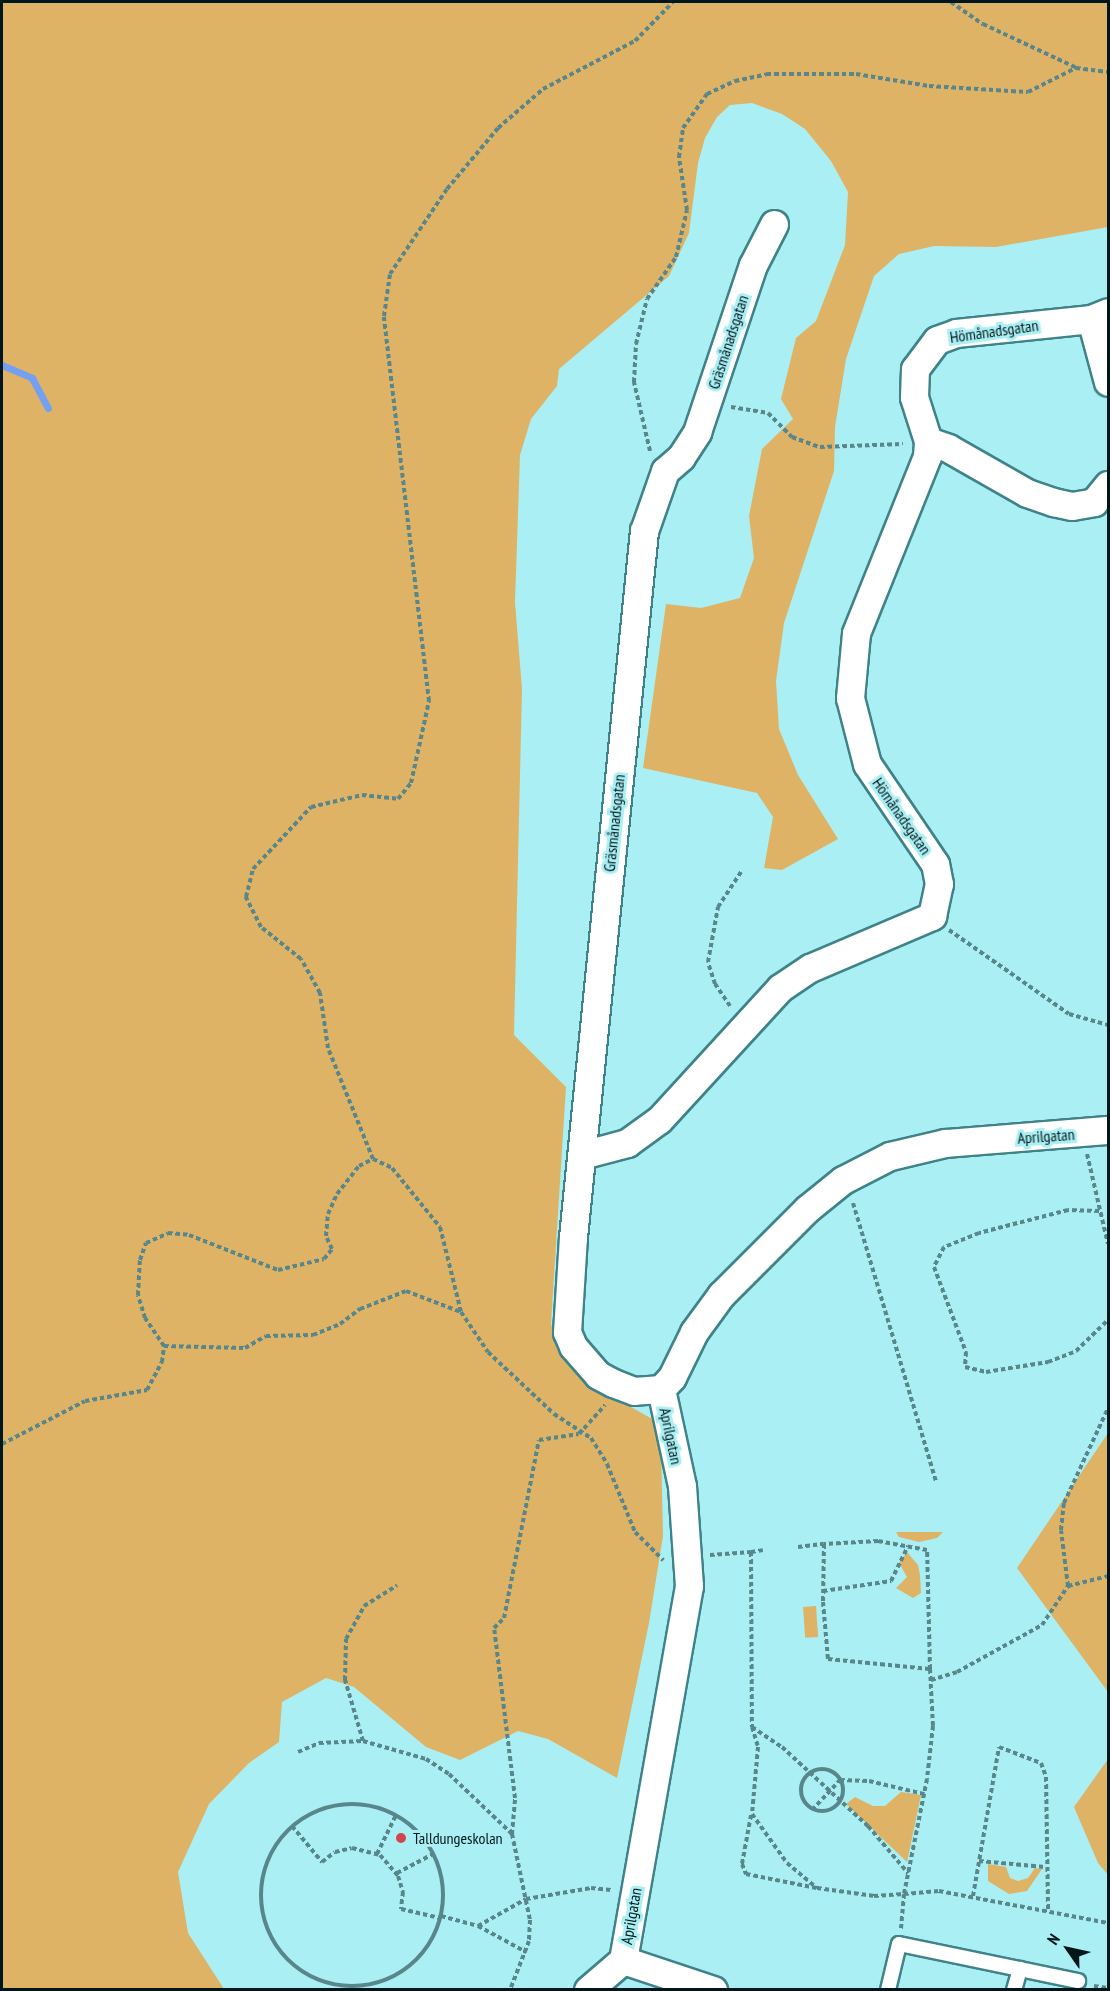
<!DOCTYPE html>
<html>
<head>
<meta charset="utf-8">
<style>
  body { margin:0 }
  #map { position:relative; width:1110px; height:1991px; overflow:hidden; background:#aaeff4; font-family:"PT Sans Narrow",sans-serif }
  div>[style] { position:absolute }
  [style*='--x'] { left:calc(var(--x)*1px); top:calc(var(--y)*1px); width:calc(var(--w)*1px); rotate:calc(var(--a)*1deg) }
  .green>* { inset:0; background:#deb365; transform-origin:0 0 }
  .stream>* { height:7px; margin:-3.5px; padding:0 3.5px; transform-origin:3.5px; border-radius:3.5px; background:#73a0f1 }
  .path>* { height:4px; margin-top:-2px; transform-origin:0; background:repeating-linear-gradient(90deg,#58868a 0 4.5px,transparent 0 7.5px) }
  .path>.ring { margin:-2px; padding:0; box-sizing:content-box; background:none; border:4px solid #58868a; border-radius:50% }
  .roads { filter:drop-shadow(2px 0 #3f8388) drop-shadow(-2px 0 #3f8388) drop-shadow(0 2px #3f8388) drop-shadow(0 -2px #3f8388) }
  .lane>* { height:14px; margin:-7px; padding:0 7px; transform-origin:7px; border-radius:7px; background:#fff }
  .street>* { height:27px; margin:-13.5px; padding:0 13.5px; transform-origin:13.5px; border-radius:13.5px; background:#fff }
  .dots>* { width:16px; height:16px; translate:-50% -50%; box-sizing:border-box; border:3px solid #aaeff4; border-radius:50% }
  span { translate:-50% -50%; white-space:nowrap; text-align:center; line-height:1.15; -webkit-text-stroke:6px #aaeff4; paint-order:stroke }
  .street-label { font-size:16px; color:#001618 }
  .poi-label { font-size:16px; color:#001618 }
  .left { translate:0 -50%; text-align:left }
  .frame { position:absolute; inset:0; border:3px solid #001618; pointer-events:none }
  .north { position:absolute; left:1038px; top:1919px; width:60px; height:60px; -webkit-text-stroke:4px #aaeff4; paint-order:stroke; rotate:304deg; font-size:16px; font-weight:700; line-height:24px; text-align:center; color:#001618 }
  .north::after { content:''; display:block; margin:auto; width:21px; height:27px; background:#001618; clip-path:polygon(50% 0,100% 100%,50% 72%,0 100%) }
</style>
</head>
<body>
<div id="map">
  <div class="green">
    <div style="clip-path:polygon(2px 2px,1108px 2px,1108px 227px,996px 247px,934px 246px,899px 254px,874px 276px,846px 359px,835px 427px,834px 471px,784px 623px,776px 681px,779px 729px,798px 775px,838px 839px,782px 870px,764px 868px,773px 817px,757px 793px,643px 768px,666px 604px,701px 608px,740px 598px,754px 558px,749px 516px,762px 449px,793px 419px,781px 399px,796px 338px,816px 321px,845px 245px,848px 192px,831px 161px,805px 129px,782px 114px,752px 103px,730px 105px,717px 117px,705px 138px,698px 163px,689px 233px,669px 276px,559px 369px,557px 386px,531px 419px,520px 455px,515px 602px,522px 689px,514px 1035px,566px 1087px,551px 1324px,557px 1345px,567px 1364px,585px 1381px,654px 1420px,661px 1444px,663px 1536px,649px 1623px,617px 1778px,548px 1739px,518px 1731px,460px 1760px,426px 1747px,354px 1687px,326px 1678px,282px 1702px,279px 1742px,249px 1763px,209px 1804px,178px 1872px,188px 1933px,224px 1989px,2px 1990px)"></div>
    <div style="clip-path:polygon(1108px 1433px,1108px 1692px,1017px 1568px)"></div>
    <div style="clip-path:polygon(896px 1532px,943px 1532px,937px 1538px,919px 1542px,899px 1537px)"></div>
    <div style="clip-path:polygon(907px 1552px,918px 1565px,920px 1575px,921px 1593px,913px 1598px,896px 1588px,907px 1577px,899px 1563px)"></div>
    <div style="left:816px;top:1606px;width:31px;height:13px;rotate:86deg"></div>
    <div style="clip-path:polygon(1108px 1759px,1108px 1875px,1098px 1863px,1074px 1807px)"></div>
    <div style="clip-path:polygon(901px 1792px,921px 1795px,907px 1862px,846px 1804px,855px 1797px,873px 1806px,885px 1806px)"></div>
    <div style="clip-path:polygon(988px 1864px,1006px 1867px,1010px 1878px,1018px 1881px,1028px 1878px,1035px 1868px,1042px 1869px,1027px 1891px,1009px 1894px,988px 1881px)"></div>
  </div>
  <div class="stream">
    <div style="--x:2;--y:365;--w:33;--a:23"></div>
    <div style="--x:32;--y:378;--w:34;--a:62"></div>
  </div>
  <div class="path">
    <div style="--x:951;--y:2;--w:39;--a:35"></div>
    <div style="--x:983;--y:24;--w:102;--a:25.1"></div>
    <div style="--x:731;--y:407;--w:37;--a:9"></div>
    <div style="--x:768;--y:413;--w:34;--a:45"></div>
    <div style="--x:792;--y:437;--w:30;--a:20"></div>
    <div style="--x:820;--y:447;--w:83;--a:-2.1"></div>
    <div style="--x:650;--y:451;--w:71;--a:-103.1"></div>
    <div style="--x:634;--y:382;--w:38;--a:-87"></div>
    <div style="--x:636;--y:344;--w:46;--a:-76.3"></div>
    <div style="--x:647;--y:299;--w:51;--a:-55.4"></div>
    <div style="--x:676;--y:257;--w:48;--a:-76.8"></div>
    <div style="--x:687;--y:210;--w:54;--a:-98.6"></div>
    <div style="--x:679;--y:157;--w:29;--a:-82"></div>
    <div style="--x:683;--y:128;--w:42;--a:-54.8"></div>
    <div style="--x:707;--y:94;--w:31;--a:-25"></div>
    <div style="--x:735;--y:81;--w:33;--a:-12"></div>
    <div style="--x:767;--y:74;--w:89;--a:0"></div>
    <div style="--x:856;--y:74;--w:74;--a:9.3"></div>
    <div style="--x:929;--y:86;--w:99;--a:3.5"></div>
    <div style="--x:1028;--y:92;--w:54;--a:-26.6"></div>
    <div style="--x:1076;--y:68;--w:32;--a:7"></div>
    <div style="--x:949;--y:930;--w:146;--a:35"></div>
    <div style="--x:1069;--y:1014;--w:41;--a:15.8"></div>
    <div style="--x:730;--y:1006;--w:27;--a:-124"></div>
    <div style="--x:715;--y:984;--w:23;--a:-108"></div>
    <div style="--x:708;--y:962;--w:56;--a:-79.7"></div>
    <div style="--x:718;--y:907;--w:42;--a:-56.7"></div>
    <div style="--x:1087;--y:1154;--w:92;--a:76.9"></div>
    <div style="--x:373;--y:1159;--w:120;--a:-112.1"></div>
    <div style="--x:328;--y:1048;--w:56;--a:-98.3"></div>
    <div style="--x:320;--y:993;--w:39;--a:-119"></div>
    <div style="--x:301;--y:959;--w:51;--a:-141.3"></div>
    <div style="--x:261;--y:927;--w:34;--a:-117"></div>
    <div style="--x:246;--y:897;--w:29;--a:-76"></div>
    <div style="--x:253;--y:869;--w:85;--a:-46.9"></div>
    <div style="--x:311;--y:807;--w:52;--a:-13.2"></div>
    <div style="--x:362;--y:795;--w:36;--a:6"></div>
    <div style="--x:398;--y:799;--w:21;--a:-51"></div>
    <div style="--x:411;--y:783;--w:84;--a:-77.6"></div>
    <div style="--x:429;--y:701;--w:388;--a:-96.7"></div>
    <div style="--x:384;--y:316;--w:42;--a:-81.9"></div>
    <div style="--x:390;--y:274;--w:102;--a:-56.2"></div>
    <div style="--x:447;--y:189;--w:80;--a:-50.1"></div>
    <div style="--x:498;--y:128;--w:60;--a:-40.9"></div>
    <div style="--x:543;--y:89;--w:104;--a:-27.6"></div>
    <div style="--x:635;--y:41;--w:54;--a:-45.7"></div>
    <div style="--x:853;--y:1203;--w:291;--a:73.4"></div>
    <div style="--x:1099;--y:1211;--w:31;--a:-178"></div>
    <div style="--x:1068;--y:1210;--w:92;--a:165.5"></div>
    <div style="--x:979;--y:1233;--w:38;--a:158"></div>
    <div style="--x:944;--y:1247;--w:22;--a:117"></div>
    <div style="--x:934;--y:1267;--w:91;--a:69.4"></div>
    <div style="--x:966;--y:1352;--w:15;--a:94"></div>
    <div style="--x:965;--y:1367;--w:22;--a:13"></div>
    <div style="--x:986;--y:1372;--w:63;--a:-9.2"></div>
    <div style="--x:1048;--y:1362;--w:30;--a:-21"></div>
    <div style="--x:1076;--y:1351;--w:45;--a:-44.1"></div>
    <div style="--x:164;--y:1346;--w:81;--a:1.4"></div>
    <div style="--x:245;--y:1348;--w:24;--a:-30"></div>
    <div style="--x:266;--y:1336;--w:47;--a:-1.2"></div>
    <div style="--x:313;--y:1335;--w:29;--a:-22"></div>
    <div style="--x:340;--y:1324;--w:25;--a:-37"></div>
    <div style="--x:360;--y:1309;--w:49;--a:-21.4"></div>
    <div style="--x:406;--y:1291;--w:59;--a:20.9"></div>
    <div style="--x:2;--y:1444;--w:93;--a:-27.4"></div>
    <div style="--x:85;--y:1401;--w:63;--a:-10.1"></div>
    <div style="--x:147;--y:1390;--w:32;--a:-62"></div>
    <div style="--x:162;--y:1362;--w:16;--a:-83"></div>
    <div style="--x:164;--y:1346;--w:34;--a:-124"></div>
    <div style="--x:145;--y:1318;--w:24;--a:-107"></div>
    <div style="--x:138;--y:1295;--w:35;--a:-87"></div>
    <div style="--x:140;--y:1260;--w:18;--a:-71"></div>
    <div style="--x:146;--y:1243;--w:24;--a:-24"></div>
    <div style="--x:168;--y:1233;--w:21;--a:5"></div>
    <div style="--x:189;--y:1235;--w:96;--a:21.5"></div>
    <div style="--x:278;--y:1270;--w:47;--a:-13.4"></div>
    <div style="--x:324;--y:1259;--w:13;--a:-51"></div>
    <div style="--x:332;--y:1249;--w:14;--a:-115"></div>
    <div style="--x:326;--y:1236;--w:22;--a:-85"></div>
    <div style="--x:328;--y:1214;--w:22;--a:-66"></div>
    <div style="--x:337;--y:1194;--w:36;--a:-52"></div>
    <div style="--x:359;--y:1166;--w:16;--a:-27"></div>
    <div style="--x:373;--y:1159;--w:21;--a:25"></div>
    <div style="--x:392;--y:1168;--w:76;--a:50.9"></div>
    <div style="--x:440;--y:1227;--w:88;--a:76.1"></div>
    <div style="--x:461;--y:1312;--w:48;--a:56"></div>
    <div style="--x:488;--y:1352;--w:91;--a:43.2"></div>
    <div style="--x:554;--y:1414;--w:44;--a:33"></div>
    <div style="--x:591;--y:1438;--w:31;--a:58"></div>
    <div style="--x:607;--y:1464;--w:74;--a:67.6"></div>
    <div style="--x:635;--y:1532;--w:40;--a:45"></div>
    <div style="--x:798;--y:1547;--w:26;--a:-7"></div>
    <div style="--x:751;--y:1552;--w:12;--a:-9"></div>
    <div style="--x:710;--y:1555;--w:41;--a:-4.2"></div>
    <div style="--x:751;--y:1552;--w:175;--a:89.7"></div>
    <div style="--x:752;--y:1727;--w:21;--a:73"></div>
    <div style="--x:758;--y:1747;--w:67;--a:95.1"></div>
    <div style="--x:752;--y:1814;--w:60;--a:54.5"></div>
    <div style="--x:787;--y:1863;--w:39;--a:40"></div>
    <div style="--x:817;--y:1888;--w:58;--a:8"></div>
    <div style="--x:874;--y:1896;--w:30;--a:-4"></div>
    <div style="--x:904;--y:1894;--w:35;--a:95"></div>
    <div style="--x:1068;--y:1586;--w:56;--a:-97.1"></div>
    <div style="--x:1061;--y:1530;--w:27;--a:-84"></div>
    <div style="--x:1064;--y:1503;--w:105;--a:-65.1"></div>
    <div style="--x:823;--y:1591;--w:69;--a:-8.4"></div>
    <div style="--x:891;--y:1581;--w:39;--a:-64"></div>
    <div style="--x:930;--y:1669;--w:119;--a:-91.4"></div>
    <div style="--x:927;--y:1550;--w:50;--a:-169.6"></div>
    <div style="--x:878;--y:1541;--w:54;--a:176.8"></div>
    <div style="--x:824;--y:1544;--w:58;--a:91"></div>
    <div style="--x:823;--y:1602;--w:57;--a:85"></div>
    <div style="--x:828;--y:1659;--w:102;--a:5.6"></div>
    <div style="--x:930;--y:1669;--w:57;--a:87"></div>
    <div style="--x:933;--y:1726;--w:53;--a:96.5"></div>
    <div style="--x:927;--y:1779;--w:117;--a:101.3"></div>
    <div style="--x:904;--y:1894;--w:35;--a:-5"></div>
    <div style="--x:939;--y:1891;--w:172;--a:10.7"></div>
    <div style="--x:931;--y:1680;--w:27;--a:-17"></div>
    <div style="--x:957;--y:1672;--w:97;--a:-28.9"></div>
    <div style="--x:1042;--y:1625;--w:47;--a:-56.3"></div>
    <div style="--x:1068;--y:1586;--w:41;--a:-14"></div>
    <div style="--x:752;--y:1727;--w:36;--a:34"></div>
    <div style="--x:782;--y:1747;--w:117;--a:42.6"></div>
    <div style="--x:868;--y:1826;--w:62;--a:49.6"></div>
    <div style="--x:363;--y:1741;--w:64;--a:-106.4"></div>
    <div style="--x:345;--y:1680;--w:41;--a:-88.6"></div>
    <div style="--x:346;--y:1639;--w:38;--a:-61"></div>
    <div style="--x:364;--y:1606;--w:39;--a:-32"></div>
    <div style="--x:298;--y:1752;--w:23;--a:-23"></div>
    <div style="--x:319;--y:1743;--w:44;--a:-2.6"></div>
    <div style="--x:363;--y:1741;--w:66;--a:15.9"></div>
    <div style="--x:426;--y:1759;--w:27;--a:33"></div>
    <div style="--x:449;--y:1774;--w:87;--a:43.6"></div>
    <div style="--x:512;--y:1834;--w:88;--a:78.2"></div>
    <div style="--x:530;--y:1920;--w:21;--a:93"></div>
    <div style="--x:529;--y:1941;--w:53;--a:111.2"></div>
    <div class="ring" style="left:801px;top:1769px;width:38px;height:38px"></div>
    <div class="ring" style="left:261px;top:1804px;width:178px;height:178px"></div>
    <div style="--x:812;--y:1810;--w:41;--a:-47"></div>
    <div style="--x:840;--y:1780;--w:29;--a:2"></div>
    <div style="--x:869;--y:1781;--w:57;--a:13.3"></div>
    <div style="--x:751;--y:1815;--w:50;--a:100.4"></div>
    <div style="--x:742;--y:1864;--w:11;--a:68"></div>
    <div style="--x:746;--y:1874;--w:72;--a:11.2"></div>
    <div style="--x:292;--y:1826;--w:47;--a:50.2"></div>
    <div style="--x:322;--y:1862;--w:16;--a:-38"></div>
    <div style="--x:335;--y:1852;--w:17;--a:-13"></div>
    <div style="--x:352;--y:1848;--w:29;--a:14"></div>
    <div style="--x:380;--y:1855;--w:28;--a:49"></div>
    <div style="--x:398;--y:1876;--w:17;--a:73"></div>
    <div style="--x:403;--y:1892;--w:17;--a:97"></div>
    <div style="--x:401;--y:1909;--w:40;--a:13"></div>
    <div style="--x:512;--y:1834;--w:36;--a:-85"></div>
    <div style="--x:515;--y:1798;--w:171;--a:-97"></div>
    <div style="--x:494;--y:1628;--w:14;--a:-45"></div>
    <div style="--x:504;--y:1618;--w:181;--a:-78.9"></div>
    <div style="--x:539;--y:1440;--w:40;--a:-8.5"></div>
    <div style="--x:579;--y:1434;--w:39;--a:-48"></div>
    <div style="--x:377;--y:1854;--w:43;--a:-64"></div>
    <div style="--x:979;--y:1861;--w:66;--a:5.2"></div>
    <div style="--x:397;--y:1873;--w:41;--a:-27.8"></div>
    <div style="--x:973;--y:1896;--w:151;--a:-80.1"></div>
    <div style="--x:999;--y:1747;--w:45;--a:20.9"></div>
    <div style="--x:1041;--y:1763;--w:15;--a:70"></div>
    <div style="--x:1046;--y:1777;--w:134;--a:89.1"></div>
    <div style="--x:441;--y:1916;--w:38;--a:15"></div>
    <div style="--x:478;--y:1926;--w:55;--a:28.4"></div>
    <div style="--x:478;--y:1926;--w:55;--a:-29.4"></div>
    <div style="--x:526;--y:1899;--w:66;--a:-9.6"></div>
    <div style="--x:591;--y:1888;--w:20;--a:6"></div>
    <div style="--x:1094;--y:1986;--w:14;--a:8"></div>
  </div>
  <div class="roads">
    <div class="lane">
      <div style="--x:888;--y:1990;--w:47;--a:-76.6"></div>
      <div style="--x:899;--y:1944;--w:183;--a:11.7"></div>
      <div style="--x:1014;--y:1990;--w:22;--a:-74"></div>
    </div>
    <div class="street">
      <div style="--x:1091;--y:319;--w:65;--a:74.9"></div>
      <div style="--x:928;--y:441;--w:21;--a:19"></div>
      <div style="--x:948;--y:448;--w:91;--a:29.7"></div>
      <div style="--x:1027;--y:493;--w:28;--a:19"></div>
      <div style="--x:1053;--y:502;--w:19;--a:12"></div>
      <div style="--x:1072;--y:506;--w:22;--a:-10"></div>
      <div style="--x:1094;--y:502;--w:22;--a:-51"></div>
      <div style="--x:582;--y:1155;--w:47;--a:-14.9"></div>
      <div style="--x:627;--y:1143;--w:39;--a:-36"></div>
      <div style="--x:659;--y:1120;--w:179;--a:-47.5"></div>
      <div style="--x:780;--y:988;--w:36;--a:-34"></div>
      <div style="--x:810;--y:968;--w:133;--a:-23.1"></div>
      <div style="--x:932;--y:916;--w:33;--a:-78"></div>
      <div style="--x:939;--y:884;--w:20;--a:-101"></div>
      <div style="--x:935;--y:864;--w:121;--a:-124.2"></div>
      <div style="--x:867;--y:764;--w:68;--a:-104.4"></div>
      <div style="--x:850;--y:698;--w:65;--a:-84.7"></div>
      <div style="--x:856;--y:633;--w:191;--a:-68.1"></div>
      <div style="--x:927;--y:456;--w:15;--a:-86"></div>
      <div style="--x:928;--y:441;--w:46;--a:-107.7"></div>
      <div style="--x:914;--y:397;--w:28;--a:-88"></div>
      <div style="--x:915;--y:369;--w:36;--a:-53"></div>
      <div style="--x:937;--y:340;--w:20;--a:-20"></div>
      <div style="--x:956;--y:333;--w:136;--a:-5.9"></div>
      <div style="--x:1091;--y:319;--w:18;--a:-22"></div>
      <div style="--x:661;--y:1389;--w:27;--a:176"></div>
      <div style="--x:634;--y:1391;--w:22;--a:-159"></div>
      <div style="--x:613;--y:1383;--w:17;--a:-152"></div>
      <div style="--x:598;--y:1375;--w:38;--a:-131"></div>
      <div style="--x:573;--y:1346;--w:15;--a:-113"></div>
      <div style="--x:567;--y:1332;--w:95;--a:-86.4"></div>
      <div style="--x:573;--y:1237;--w:710;--a:-84.26"></div>
      <div style="--x:644;--y:531;--w:64;--a:-70.7"></div>
      <div style="--x:665;--y:471;--w:21;--a:-41"></div>
      <div style="--x:681;--y:457;--w:30;--a:-57"></div>
      <div style="--x:697;--y:432;--w:176;--a:-71.5"></div>
      <div style="--x:753;--y:265;--w:46;--a:-62.9"></div>
      <div style="--x:661;--y:1389;--w:16;--a:-47"></div>
      <div style="--x:672;--y:1377;--w:50;--a:-63.9"></div>
      <div style="--x:694;--y:1332;--w:46;--a:-53.9"></div>
      <div style="--x:721;--y:1295;--w:122;--a:-45"></div>
      <div style="--x:807;--y:1209;--w:46;--a:-38.9"></div>
      <div style="--x:843;--y:1180;--w:53;--a:-27.1"></div>
      <div style="--x:890;--y:1156;--w:57;--a:-13.3"></div>
      <div style="--x:945;--y:1143;--w:164;--a:-4.6"></div>
      <div style="--x:623;--y:1960;--w:380;--a:-80"></div>
      <div style="--x:689;--y:1586;--w:100;--a:-94"></div>
      <div style="--x:682;--y:1486;--w:99;--a:-102.2"></div>
      <div style="--x:623;--y:1960;--w:95;--a:18.4"></div>
      <div style="--x:588;--y:1990;--w:46;--a:-40.6"></div>
    </div>
  </div>
  <div class="dots">
    <div style="left:401px;top:1838px;background:#d4444c"></div>
  </div>
  <div class="street-label">
    <span style="left:994px;top:331px;rotate:-8deg">Hömånadsgatan</span>
    <span style="left:728px;top:342px;rotate:-72deg">Gräsmånadsgatan</span>
    <span style="left:902px;top:816px;rotate:55deg">Hömånadsgatan</span>
    <span style="left:614px;top:823px;rotate:-84deg">Gräsmånadsgatan</span>
    <span style="left:1046px;top:1136px;rotate:-4deg">Aprilgatan</span>
    <span style="left:671px;top:1436px;rotate:78deg">Aprilgatan</span>
    <span style="left:631px;top:1916px;rotate:-80deg">Aprilgatan</span>
  </div>
  <div class="poi-label">
    <span class="left" style="left:413px;top:1838px">Talldungeskolan</span>
  </div>
  <div class="frame"></div>
  <div class="north">N</div>
</div>
</body>
</html>
